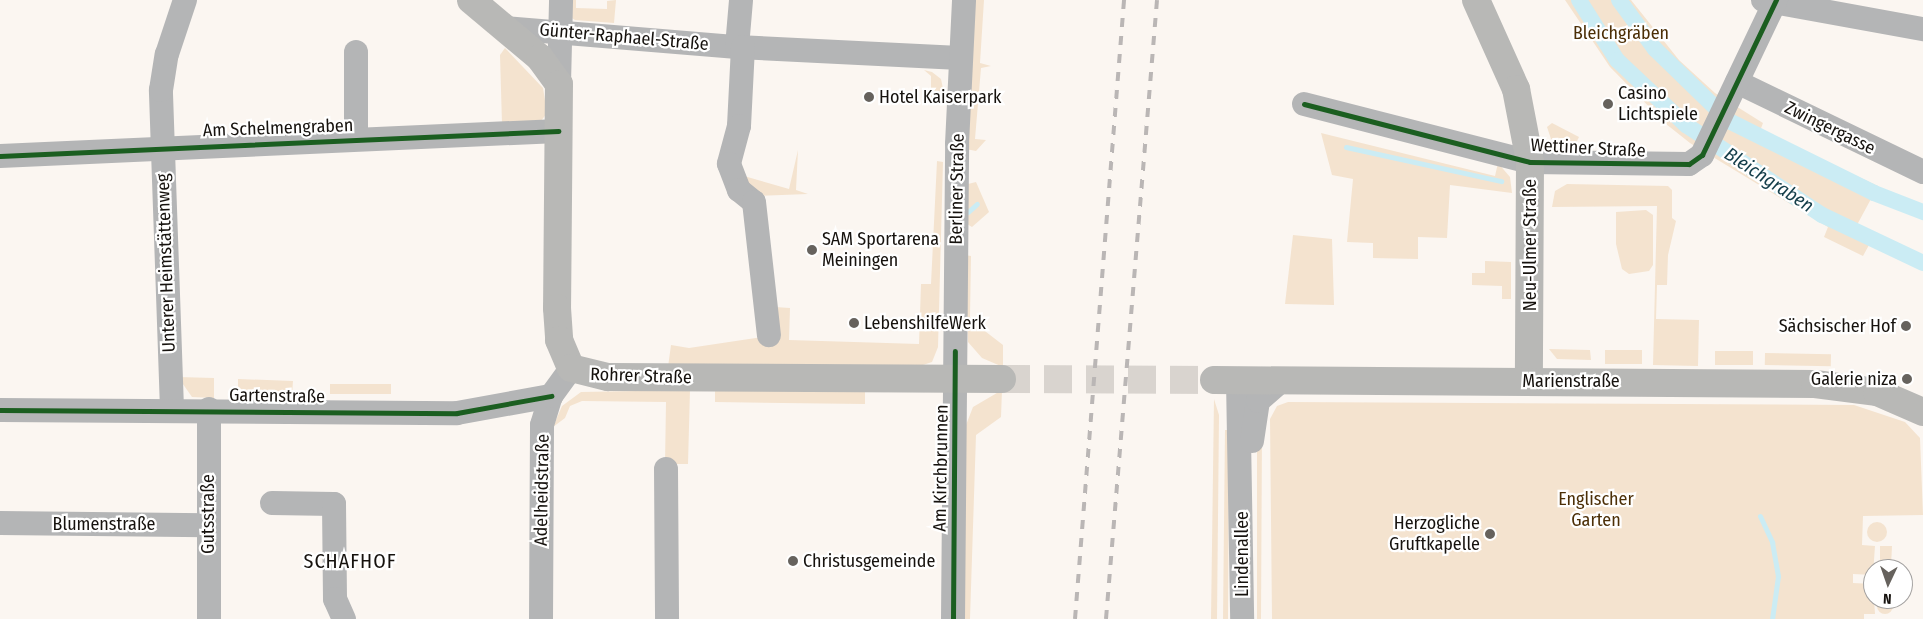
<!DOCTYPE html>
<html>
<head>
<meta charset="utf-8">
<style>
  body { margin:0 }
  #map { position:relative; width:1923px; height:619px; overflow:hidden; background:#fbf6f1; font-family:"Fira Sans Condensed",sans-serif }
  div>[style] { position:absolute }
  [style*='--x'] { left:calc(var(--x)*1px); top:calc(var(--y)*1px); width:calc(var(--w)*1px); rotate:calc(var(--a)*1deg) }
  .green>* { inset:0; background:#f4e3cf; transform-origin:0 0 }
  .round { border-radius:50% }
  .stream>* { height:5px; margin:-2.5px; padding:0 2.5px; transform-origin:2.5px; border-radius:2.5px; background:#cbecf4 }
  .canal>* { height:16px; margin:-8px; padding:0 8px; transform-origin:8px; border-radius:8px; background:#cbecf4 }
  .major-tunnel>* { height:28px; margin-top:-14px; transform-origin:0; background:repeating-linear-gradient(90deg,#d9d4cf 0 28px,transparent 0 42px) }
  .minor>* { height:24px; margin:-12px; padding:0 12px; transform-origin:12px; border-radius:12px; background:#b4b5b6 }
  .major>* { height:28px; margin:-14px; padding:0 14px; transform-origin:14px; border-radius:14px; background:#b8b8b6 }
  .rail>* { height:4px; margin-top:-2px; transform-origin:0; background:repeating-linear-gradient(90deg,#bab6b5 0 9px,transparent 0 18px) }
  .cycleway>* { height:5px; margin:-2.5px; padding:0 2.5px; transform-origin:2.5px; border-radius:2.5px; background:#1b5e20 }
  .dots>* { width:14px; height:14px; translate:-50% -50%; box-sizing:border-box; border:2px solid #fff; border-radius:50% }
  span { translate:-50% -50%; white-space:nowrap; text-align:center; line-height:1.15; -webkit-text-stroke:4.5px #fff; paint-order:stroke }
  .park-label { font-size:18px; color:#4c2f07 }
  .street-label { font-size:18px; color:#16120e }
  .poi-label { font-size:18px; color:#16120e }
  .left { translate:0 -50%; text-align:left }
  .right { translate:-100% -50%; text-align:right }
  .water-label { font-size:19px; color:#143e4a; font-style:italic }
  .quarter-label { font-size:20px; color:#16120e; letter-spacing:1px }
  .north { position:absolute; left:1863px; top:559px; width:50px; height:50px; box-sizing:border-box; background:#fff; border:1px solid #a2a09f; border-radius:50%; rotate:183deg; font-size:14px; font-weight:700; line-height:20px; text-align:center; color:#16120e }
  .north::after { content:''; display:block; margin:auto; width:18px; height:22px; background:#66625d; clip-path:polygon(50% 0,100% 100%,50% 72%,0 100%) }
</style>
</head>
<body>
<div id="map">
  <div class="green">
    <div style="clip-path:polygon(571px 0,576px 0,576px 8px,607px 9px,607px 1px,616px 0,614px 23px,575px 20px,570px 17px)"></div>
    <div style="clip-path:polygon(974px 0,984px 0,980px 63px,991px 66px,981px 68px,975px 139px,986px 140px,976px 151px,966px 149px)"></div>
    <div style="clip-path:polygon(1565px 0,1631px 0,1679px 60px,1715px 93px,1763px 123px,1760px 131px,1878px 186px,1851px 236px,1869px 245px,1863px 256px,1824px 237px,1828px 227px,1690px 143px,1666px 124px,1610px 67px)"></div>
    <div style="clip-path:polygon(505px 48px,543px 88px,547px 113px,541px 121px,502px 124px,500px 55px)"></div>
    <div style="clip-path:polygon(924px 70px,932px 72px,941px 79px,945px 98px,931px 98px,931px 76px)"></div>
    <div style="clip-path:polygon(1552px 123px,1579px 137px,1575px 145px,1551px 139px,1547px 127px)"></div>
    <div style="clip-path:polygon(1321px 133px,1495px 176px,1498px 163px,1510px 177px,1512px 193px,1450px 185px,1447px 238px,1418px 237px,1418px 259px,1373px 258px,1373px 243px,1347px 242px,1353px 179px,1332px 175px)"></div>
    <div style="clip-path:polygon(798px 150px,796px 190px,808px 194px,758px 196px,744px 186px,737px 164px,743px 167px,744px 176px,789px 189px)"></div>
    <div style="clip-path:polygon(937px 161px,943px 162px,938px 347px,932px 362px,917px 367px,668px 367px,671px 345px,689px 348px,775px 335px,775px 307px,790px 308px,789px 340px,919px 344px,921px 284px,931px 284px)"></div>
    <div style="clip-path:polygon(976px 182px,989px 212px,972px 227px,967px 224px,968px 184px)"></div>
    <div style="clip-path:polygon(1567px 184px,1668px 186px,1672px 190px,1672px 218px,1676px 221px,1668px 255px,1667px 285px,1657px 285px,1656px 319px,1699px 320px,1698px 366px,1653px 365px,1657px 206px,1552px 207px,1555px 191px)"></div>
    <div style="clip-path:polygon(1646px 210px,1653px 215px,1653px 265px,1649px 271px,1629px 274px,1622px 269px,1616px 244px,1616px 212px)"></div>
    <div style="clip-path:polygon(1293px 235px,1332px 239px,1334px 305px,1285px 304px)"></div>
    <div style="clip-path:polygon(965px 255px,971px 256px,970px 317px,980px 317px,981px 328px,1003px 345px,1003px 367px,982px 358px,968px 342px)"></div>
    <div style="clip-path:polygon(1485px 261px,1511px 262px,1511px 299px,1502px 299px,1502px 286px,1472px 285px,1472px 273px,1485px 273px)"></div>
    <div style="clip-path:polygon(1549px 349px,1590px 350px,1591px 360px,1557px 359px)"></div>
    <div style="left:1605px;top:350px;width:37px;height:14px"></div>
    <div style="left:1715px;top:351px;width:38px;height:14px"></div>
    <div style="left:1765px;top:353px;width:66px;height:12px;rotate:1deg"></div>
    <div style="clip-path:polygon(178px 377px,214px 378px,214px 398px,192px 397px)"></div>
    <div style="clip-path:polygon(238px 379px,293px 381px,292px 395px,243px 394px,238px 398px)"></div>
    <div style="left:330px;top:384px;width:61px;height:10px"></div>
    <div style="clip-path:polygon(690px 390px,688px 464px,665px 464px,666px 402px,582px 401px,570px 406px,565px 418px,553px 427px,562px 406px,581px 392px)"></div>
    <div style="clip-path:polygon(715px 390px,865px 390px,865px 404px,715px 402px)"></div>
    <div style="clip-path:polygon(1002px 390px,1001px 417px,976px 435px,970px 619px,961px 619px,966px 425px,973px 407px)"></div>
    <div style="clip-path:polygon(1214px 399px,1219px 415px,1217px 619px,1211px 619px)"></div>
    <div style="clip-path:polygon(1288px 402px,1854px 405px,1905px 422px,1920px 438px,1923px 515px,1863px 516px,1862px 545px,1875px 546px,1873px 575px,1853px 574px,1853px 583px,1873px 584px,1875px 614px,1864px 614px,1864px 619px,1272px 619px,1270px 419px,1277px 406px)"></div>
    <div style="clip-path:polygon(1225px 430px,1229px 430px,1228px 619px,1223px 619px)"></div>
    <div style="clip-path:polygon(1257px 431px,1262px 431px,1261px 619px,1257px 619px)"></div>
    <div class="round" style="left:1867px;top:522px;width:20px;height:20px"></div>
    <div style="clip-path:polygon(1880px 546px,1892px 546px,1891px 566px,1886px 569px,1880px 569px)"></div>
    <div class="round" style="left:1877px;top:598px;width:16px;height:16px"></div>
  </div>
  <div class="stream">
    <div style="--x:1346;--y:147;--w:159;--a:12.4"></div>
    <div style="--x:968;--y:212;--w:12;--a:-42"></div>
    <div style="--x:1760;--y:516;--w:29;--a:65"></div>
    <div style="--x:1772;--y:542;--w:35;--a:80"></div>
    <div style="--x:1778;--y:576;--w:43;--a:97.9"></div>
  </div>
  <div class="canal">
    <div style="--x:1579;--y:0;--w:71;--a:57.7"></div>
    <div style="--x:1617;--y:60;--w:95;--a:43.3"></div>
    <div style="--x:1686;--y:125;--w:163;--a:33.5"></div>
    <div style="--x:1822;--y:215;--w:112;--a:25.4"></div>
    <div style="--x:1619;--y:0;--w:61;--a:53.7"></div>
    <div style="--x:1655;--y:49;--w:103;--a:44.2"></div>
    <div style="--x:1729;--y:121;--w:162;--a:26.4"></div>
    <div style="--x:1874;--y:193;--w:53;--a:21.2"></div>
  </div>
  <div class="major-tunnel">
    <div style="--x:1002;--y:379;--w:212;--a:0.3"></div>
  </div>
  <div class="minor">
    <div style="--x:1763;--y:0;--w:163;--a:10.3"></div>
    <div style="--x:505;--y:28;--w:233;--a:4.7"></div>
    <div style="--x:737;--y:47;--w:223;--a:2.8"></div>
    <div style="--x:737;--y:47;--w:47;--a:-85.1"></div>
    <div style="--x:743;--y:47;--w:79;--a:92.9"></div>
    <div style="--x:739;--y:126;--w:39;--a:105"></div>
    <div style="--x:729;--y:164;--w:28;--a:69"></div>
    <div style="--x:739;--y:190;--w:19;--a:39"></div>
    <div style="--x:754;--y:202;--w:134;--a:83.6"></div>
    <div style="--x:356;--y:52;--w:87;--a:90"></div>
    <div style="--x:1737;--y:82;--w:207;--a:25.8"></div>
    <div style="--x:559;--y:84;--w:84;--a:-88.6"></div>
    <div style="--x:1304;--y:104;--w:233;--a:14.4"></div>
    <div style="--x:1530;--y:162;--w:159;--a:0.7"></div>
    <div style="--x:1689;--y:164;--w:16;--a:-35"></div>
    <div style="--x:1702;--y:155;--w:172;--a:-64.5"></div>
    <div style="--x:0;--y:156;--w:559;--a:-2.57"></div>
    <div style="--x:1238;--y:380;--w:239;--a:89"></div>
    <div style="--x:172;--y:409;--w:319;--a:-92"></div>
    <div style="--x:161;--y:90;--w:36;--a:-81"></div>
    <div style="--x:167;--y:54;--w:57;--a:-71.6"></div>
    <div style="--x:0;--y:410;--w:457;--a:0.4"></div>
    <div style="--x:457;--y:413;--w:96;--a:-10.3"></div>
    <div style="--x:1252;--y:441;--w:40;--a:-81.5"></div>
    <div style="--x:1258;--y:401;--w:32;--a:-41"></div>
    <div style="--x:666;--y:469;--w:150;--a:89.6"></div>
    <div style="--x:272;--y:503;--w:62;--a:0.9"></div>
    <div style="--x:334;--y:504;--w:95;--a:89.4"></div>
    <div style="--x:335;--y:599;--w:22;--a:66"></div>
    <div style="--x:0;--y:523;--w:207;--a:0.6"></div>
    <div style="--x:209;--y:619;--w:210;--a:-90"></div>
    <div style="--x:541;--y:619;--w:194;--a:-89.7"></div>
    <div style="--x:542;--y:425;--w:30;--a:-73"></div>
    <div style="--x:551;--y:396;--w:34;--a:-54"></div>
    <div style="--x:953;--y:619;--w:475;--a:-89.5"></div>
    <div style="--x:957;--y:144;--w:144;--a:-87.2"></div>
  </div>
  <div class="major">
    <div style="--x:471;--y:0;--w:90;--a:40"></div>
    <div style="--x:540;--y:58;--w:32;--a:54"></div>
    <div style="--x:559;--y:84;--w:224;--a:90.5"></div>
    <div style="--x:557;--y:308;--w:32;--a:86"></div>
    <div style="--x:559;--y:340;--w:30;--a:67"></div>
    <div style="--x:571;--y:368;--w:38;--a:14"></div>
    <div style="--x:608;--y:377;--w:394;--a:0.3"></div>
    <div style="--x:1476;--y:0;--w:98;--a:65.8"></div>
    <div style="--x:1516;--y:89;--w:74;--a:79.1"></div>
    <div style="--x:1530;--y:162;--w:218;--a:90.3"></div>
    <div style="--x:1214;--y:380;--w:601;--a:0.38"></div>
    <div style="--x:1815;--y:384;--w:63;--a:7.4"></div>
    <div style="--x:1877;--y:392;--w:50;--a:23.5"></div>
  </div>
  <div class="rail">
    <div style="--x:1075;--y:619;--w:621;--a:-85.47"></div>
    <div style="--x:1106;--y:619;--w:621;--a:-85.29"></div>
  </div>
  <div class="cycleway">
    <div style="--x:1304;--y:104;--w:233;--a:14.4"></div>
    <div style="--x:1530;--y:162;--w:159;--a:0.7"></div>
    <div style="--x:1689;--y:164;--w:16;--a:-35"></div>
    <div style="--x:1702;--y:155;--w:172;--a:-64.5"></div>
    <div style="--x:0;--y:156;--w:559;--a:-2.57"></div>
    <div style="--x:0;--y:410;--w:457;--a:0.4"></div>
    <div style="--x:457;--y:413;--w:96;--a:-10.3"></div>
    <div style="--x:953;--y:619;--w:268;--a:-89.6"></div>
  </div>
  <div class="dots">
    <div style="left:869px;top:97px;background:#66625d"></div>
    <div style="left:1608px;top:104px;background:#66625d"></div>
    <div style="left:812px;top:250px;background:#66625d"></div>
    <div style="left:854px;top:323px;background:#66625d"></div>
    <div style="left:1906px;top:326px;background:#66625d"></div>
    <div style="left:1907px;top:379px;background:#66625d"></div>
    <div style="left:1490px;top:534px;background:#66625d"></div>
    <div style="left:793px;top:561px;background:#66625d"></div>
  </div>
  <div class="park-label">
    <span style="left:1621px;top:33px">Bleichgräben</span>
    <span style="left:1596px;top:510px">Englischer<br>Garten</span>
  </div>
  <div class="street-label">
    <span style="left:624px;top:37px;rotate:5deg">Günter-Raphael-Straße</span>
    <span style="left:278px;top:128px;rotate:-2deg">Am Schelmengraben</span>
    <span style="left:1830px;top:128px;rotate:26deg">Zwingergasse</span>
    <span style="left:1588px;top:148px;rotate:3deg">Wettiner Straße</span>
    <span style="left:957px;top:189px;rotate:-89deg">Berliner Straße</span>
    <span style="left:1530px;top:245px;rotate:-90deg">Neu-Ulmer Straße</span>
    <span style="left:166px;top:263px;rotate:-92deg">Unterer Heimstättenweg</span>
    <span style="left:641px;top:376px;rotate:2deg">Rohrer Straße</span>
    <span style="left:1571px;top:381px">Marienstraße</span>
    <span style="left:277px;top:396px;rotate:1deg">Gartenstraße</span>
    <span style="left:941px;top:468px;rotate:-89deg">Am Kirchbrunnen</span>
    <span style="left:542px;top:490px;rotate:-89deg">Adelheidstraße</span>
    <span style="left:208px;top:514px;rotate:-90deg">Gutsstraße</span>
    <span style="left:104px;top:524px">Blumenstraße</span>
    <span style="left:1242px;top:554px;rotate:-90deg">Lindenallee</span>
  </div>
  <div class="poi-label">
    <span class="left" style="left:1618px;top:104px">Casino<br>Lichtspiele</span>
    <span class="left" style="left:879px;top:97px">Hotel Kaiserpark</span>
    <span class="left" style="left:822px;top:250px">SAM Sportarena<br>Meiningen</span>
    <span class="left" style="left:864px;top:323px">LebenshilfeWerk</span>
    <span class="right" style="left:1896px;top:326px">Sächsischer Hof</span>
    <span class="right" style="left:1897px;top:379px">Galerie niza</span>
    <span class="right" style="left:1480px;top:534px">Herzogliche<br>Gruftkapelle</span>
    <span class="left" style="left:803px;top:561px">Christusgemeinde</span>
  </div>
  <div class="water-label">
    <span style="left:1769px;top:180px;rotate:33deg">Bleichgraben</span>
  </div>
  <div class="quarter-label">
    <span style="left:350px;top:561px">SCHAFHOF</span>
  </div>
  <div class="north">N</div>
</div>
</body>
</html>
